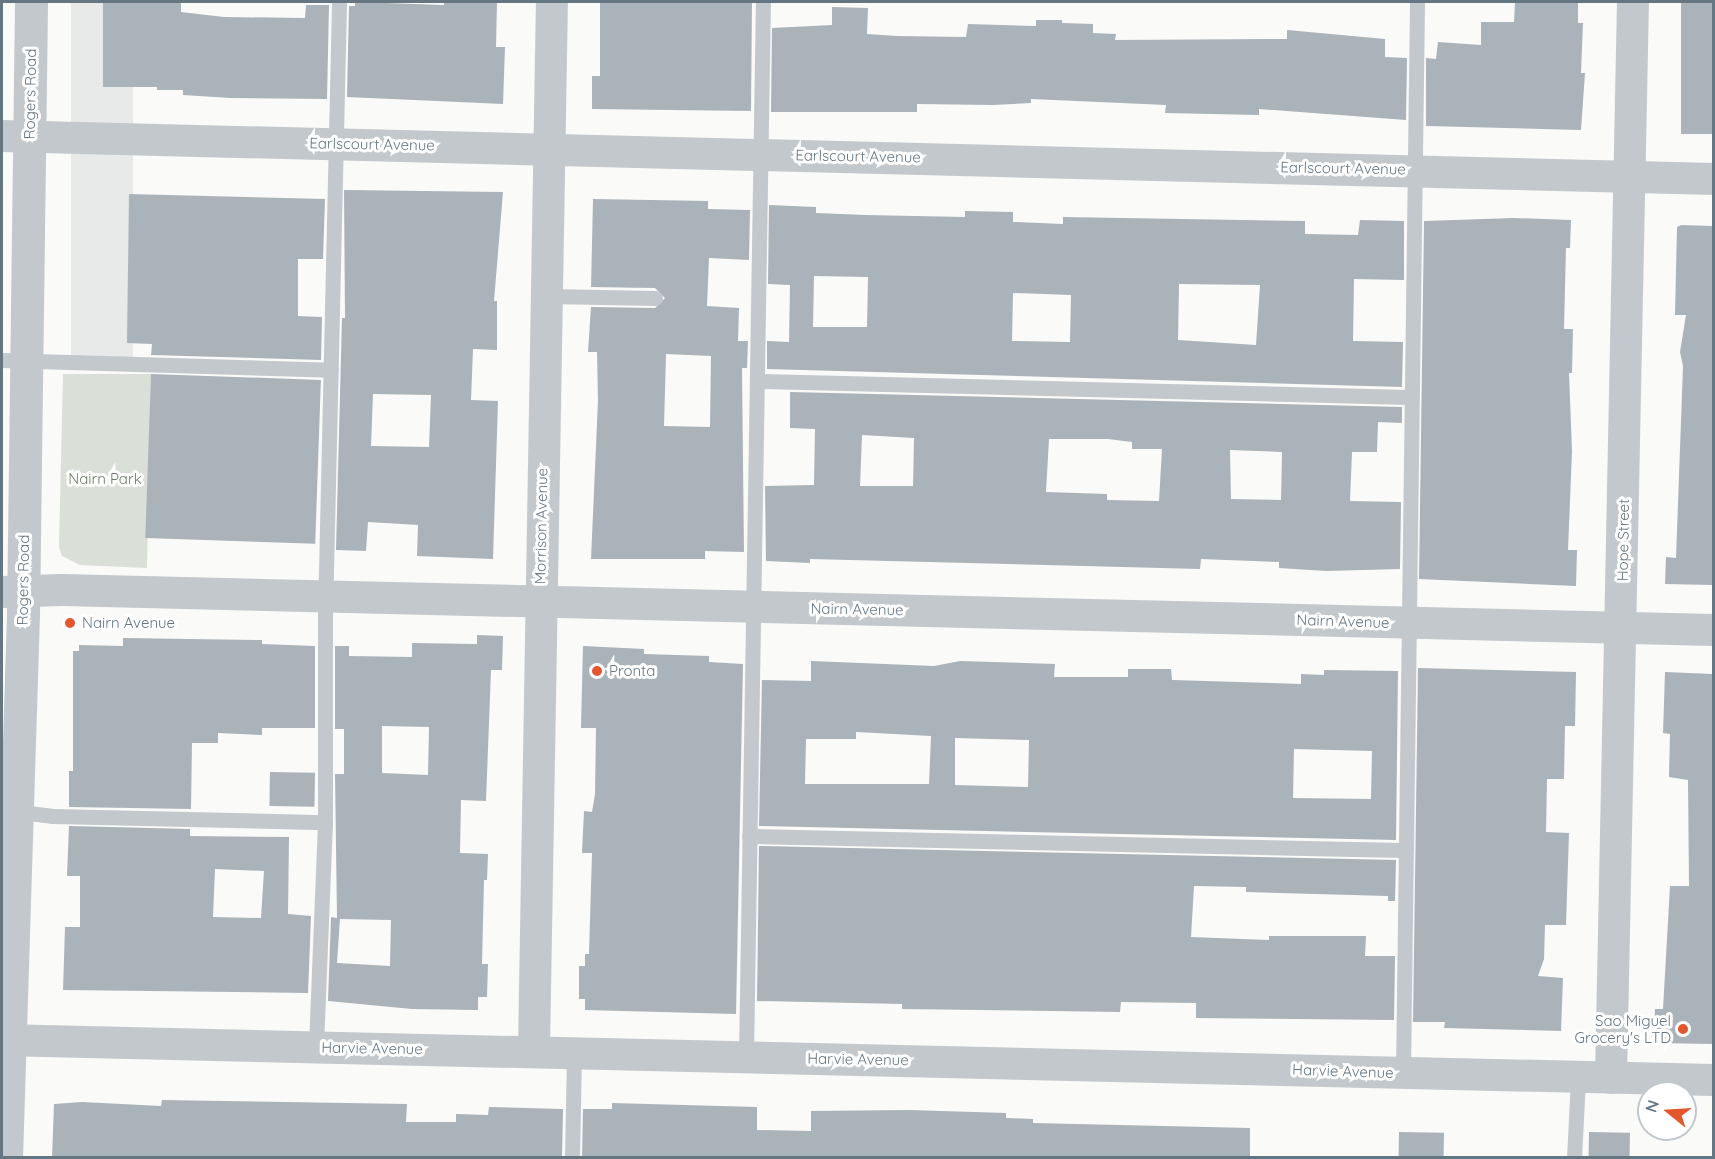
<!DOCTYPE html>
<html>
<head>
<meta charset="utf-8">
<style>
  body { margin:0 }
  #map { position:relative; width:1715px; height:1159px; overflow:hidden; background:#fafaf8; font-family:Quicksand,sans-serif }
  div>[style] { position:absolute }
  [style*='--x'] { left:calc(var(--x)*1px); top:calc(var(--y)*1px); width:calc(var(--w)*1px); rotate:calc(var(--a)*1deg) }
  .built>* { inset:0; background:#e8e9e9; transform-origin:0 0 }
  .green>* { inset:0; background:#dadfd7 }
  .building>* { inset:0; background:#aab3b9; transform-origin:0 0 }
  .service>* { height:15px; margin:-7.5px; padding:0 7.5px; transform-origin:7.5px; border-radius:7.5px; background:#c3c8cc }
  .minor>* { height:32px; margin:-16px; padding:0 16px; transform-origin:16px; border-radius:16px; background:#c3c8cc }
  .tertiary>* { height:33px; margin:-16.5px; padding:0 16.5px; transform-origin:16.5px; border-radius:16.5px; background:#c3c8cc }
  .dots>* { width:16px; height:16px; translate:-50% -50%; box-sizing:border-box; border:3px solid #fff; border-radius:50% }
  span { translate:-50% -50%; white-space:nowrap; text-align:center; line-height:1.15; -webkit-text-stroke:6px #fff; paint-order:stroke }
  .street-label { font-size:15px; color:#657683 }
  .park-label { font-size:15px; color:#687a64 }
  .poi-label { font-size:15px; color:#657683 }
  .left { translate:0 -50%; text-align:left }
  .right { translate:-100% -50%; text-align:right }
  .frame { position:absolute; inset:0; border:3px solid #657683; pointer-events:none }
  .north { position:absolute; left:1637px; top:1081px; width:60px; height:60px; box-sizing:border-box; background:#fff; border:2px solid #c1c8cd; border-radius:50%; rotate:288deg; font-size:16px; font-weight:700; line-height:24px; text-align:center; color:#657683 }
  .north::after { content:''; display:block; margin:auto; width:21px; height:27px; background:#e4572e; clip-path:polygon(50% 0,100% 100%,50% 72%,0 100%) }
</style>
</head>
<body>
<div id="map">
  <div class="built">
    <div style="left:71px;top:2px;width:62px;height:355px"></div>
  </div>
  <div class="green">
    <div style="clip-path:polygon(63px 374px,151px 374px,147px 568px,80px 565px,62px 556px,59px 547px)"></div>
  </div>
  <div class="building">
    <div style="clip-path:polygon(103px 2px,181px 2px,181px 12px,224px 17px,305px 18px,306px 5px,329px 5px,327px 99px,231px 98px,183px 95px,183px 90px,157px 90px,157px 87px,103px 87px)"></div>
    <div style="clip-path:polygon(355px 2px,444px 5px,444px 2px,497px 2px,496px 47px,505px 47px,503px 104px,347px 97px,349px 6px,355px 6px)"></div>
    <div style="clip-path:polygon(600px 2px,752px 2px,751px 111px,592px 109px,592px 76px,600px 76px)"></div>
    <div style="clip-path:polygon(1515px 2px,1578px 2px,1578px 23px,1583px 23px,1581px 73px,1585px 73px,1581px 130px,1426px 126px,1426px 58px,1436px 59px,1438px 42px,1481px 45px,1481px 22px,1514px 22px)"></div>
    <div style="left:1681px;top:2px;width:32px;height:132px"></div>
    <div style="clip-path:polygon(832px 7px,868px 8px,867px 34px,897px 36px,966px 37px,968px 24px,1036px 26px,1036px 20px,1062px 20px,1062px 23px,1093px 24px,1093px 33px,1116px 34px,1115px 40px,1287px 39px,1287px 30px,1385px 39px,1385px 57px,1407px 58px,1406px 120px,1259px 109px,1259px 115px,1165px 113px,1166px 105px,1031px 99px,1031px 103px,993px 105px,917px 104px,917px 112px,771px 112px,772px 28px,832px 25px)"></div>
    <div style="clip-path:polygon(evenodd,344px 190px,503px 192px,494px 301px,497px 301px,497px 350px,473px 349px,471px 400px,498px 401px,493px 559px,417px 556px,418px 525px,368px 522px,366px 551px,336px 550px,342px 318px,345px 318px,344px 190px,373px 394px,431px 395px,429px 447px,371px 446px,373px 394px)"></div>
    <div style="clip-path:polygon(129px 194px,325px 199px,323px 259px,298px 259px,298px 316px,322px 317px,321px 360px,151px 355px,152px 344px,127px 343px)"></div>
    <div style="clip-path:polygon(evenodd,593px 199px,708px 201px,708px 209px,750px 210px,749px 260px,709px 258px,707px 306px,739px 308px,738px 341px,748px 341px,747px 368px,742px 368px,744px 552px,705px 551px,705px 559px,591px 559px,598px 401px,597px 352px,588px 352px,591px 307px,655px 308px,665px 298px,655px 288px,591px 287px,593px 199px,666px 354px,711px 356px,710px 427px,664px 426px,666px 354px)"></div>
    <div style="clip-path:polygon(evenodd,769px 205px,816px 207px,816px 213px,865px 215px,965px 217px,965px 211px,1013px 212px,1013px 222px,1063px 224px,1063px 217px,1305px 221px,1305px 234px,1358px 235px,1360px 220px,1404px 221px,1404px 280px,1354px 279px,1353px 341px,1403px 342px,1402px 387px,767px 369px,767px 341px,789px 342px,790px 285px,768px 284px,769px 205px,814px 276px,868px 277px,867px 327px,813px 327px,814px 276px,769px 205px,1179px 284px,1260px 285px,1256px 345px,1178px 340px,1179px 284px,769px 205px,1013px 293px,1071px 295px,1070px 342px,1012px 341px,1013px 293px)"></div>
    <div style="clip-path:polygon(1514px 218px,1571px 220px,1570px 248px,1566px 248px,1564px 329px,1573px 329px,1572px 373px,1569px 373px,1572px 451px,1568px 550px,1577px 550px,1576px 586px,1419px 579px,1424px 221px)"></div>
    <div style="clip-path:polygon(1681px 225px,1713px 226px,1713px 585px,1665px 584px,1666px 557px,1676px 558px,1683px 366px,1680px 352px,1686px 315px,1675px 315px,1677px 227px)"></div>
    <div style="left:151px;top:374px;width:170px;height:164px;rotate:2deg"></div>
    <div style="clip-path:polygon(evenodd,790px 392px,1402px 407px,1402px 423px,1378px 422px,1377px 452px,1352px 452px,1350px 501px,1401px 502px,1400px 569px,1326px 571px,1279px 568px,1279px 562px,1201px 559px,1200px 569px,810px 559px,810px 563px,766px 561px,765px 486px,814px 485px,815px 429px,790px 428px,790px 392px,862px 435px,914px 438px,913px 486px,860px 486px,862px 435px,790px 392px,1049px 439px,1108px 439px,1132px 442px,1132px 449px,1162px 449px,1159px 501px,1107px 500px,1107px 494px,1046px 492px,1049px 439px,790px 392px,1230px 450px,1282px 452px,1281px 500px,1231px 499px,1230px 450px)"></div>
    <div style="clip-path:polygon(evenodd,477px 635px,503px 636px,502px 670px,491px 670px,486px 801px,461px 800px,460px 853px,488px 854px,487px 880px,484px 880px,482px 964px,488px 964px,487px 997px,478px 997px,478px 1010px,412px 1009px,328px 1001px,331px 917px,337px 918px,335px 774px,344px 774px,344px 729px,335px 729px,335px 646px,349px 646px,349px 656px,412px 657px,412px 643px,477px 644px,477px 635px,382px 726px,429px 727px,428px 775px,382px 773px,382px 726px,477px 635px,340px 919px,391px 920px,390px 966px,337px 963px,340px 919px)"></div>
    <div style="clip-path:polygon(123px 638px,262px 640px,262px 644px,315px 646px,315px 728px,262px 728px,262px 735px,218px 733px,218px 743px,192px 743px,191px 809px,69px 807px,69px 771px,73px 771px,73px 651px,79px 651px,79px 645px,123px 646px)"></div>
    <div style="clip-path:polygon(583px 646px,644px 649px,644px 654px,709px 656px,709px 662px,743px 664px,736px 1014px,585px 1010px,585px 999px,579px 999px,579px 966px,585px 966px,585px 954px,589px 954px,592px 853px,582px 853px,584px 811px,592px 812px,595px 794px,596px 728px,581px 728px)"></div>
    <div style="clip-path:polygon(evenodd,811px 661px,934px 666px,960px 661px,1055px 664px,1054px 677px,1128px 677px,1128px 669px,1171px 669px,1172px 680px,1301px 684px,1301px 674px,1324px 675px,1324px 670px,1398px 671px,1396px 840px,759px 826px,762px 680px,811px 681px,811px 661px,856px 732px,931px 736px,929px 784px,805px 784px,806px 739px,856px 739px,856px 732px,811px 661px,955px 738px,1029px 740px,1028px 787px,955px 785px,955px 738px,811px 661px,1294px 749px,1372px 751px,1371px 799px,1293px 798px,1294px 749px)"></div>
    <div style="clip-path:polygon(1418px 668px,1576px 672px,1575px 726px,1565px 726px,1564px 779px,1547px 779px,1546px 832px,1569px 833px,1566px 925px,1545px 925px,1544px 959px,1538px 976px,1563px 978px,1561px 1031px,1444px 1028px,1445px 1022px,1413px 1022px)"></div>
    <div style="clip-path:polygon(1665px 672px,1713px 674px,1713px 1044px,1654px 1043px,1655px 1009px,1663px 1009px,1670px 886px,1689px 886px,1688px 780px,1669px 777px,1670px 734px,1663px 733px)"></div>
    <div style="left:270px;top:772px;width:45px;height:34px;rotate:1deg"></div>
    <div style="clip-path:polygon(evenodd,69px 826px,190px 829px,190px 836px,289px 837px,288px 914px,311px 916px,308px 993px,63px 990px,65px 927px,80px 927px,80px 876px,67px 876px,69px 826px,215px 869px,264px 871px,261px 918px,213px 917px,215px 869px)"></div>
    <div style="clip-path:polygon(759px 846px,1396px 860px,1395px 901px,1388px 901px,1388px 896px,1246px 892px,1246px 887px,1194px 886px,1191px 937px,1269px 940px,1269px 936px,1366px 936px,1365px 956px,1395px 956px,1394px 1020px,1196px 1018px,1196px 1003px,1121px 1002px,1120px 1012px,902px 1009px,902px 1004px,757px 1001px)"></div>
    <div style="clip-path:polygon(162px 1100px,407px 1104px,406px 1122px,456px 1122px,456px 1114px,488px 1115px,489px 1107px,563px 1109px,562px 1158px,52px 1158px,54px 1104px,82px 1102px,161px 1106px)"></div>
    <div style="clip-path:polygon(612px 1103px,757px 1107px,757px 1130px,811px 1131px,811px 1111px,909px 1110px,1006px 1113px,1006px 1118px,1033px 1119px,1033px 1123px,1250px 1128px,1250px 1158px,582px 1158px,583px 1109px,612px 1109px)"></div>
    <div style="left:1399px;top:1132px;width:45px;height:26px;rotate:1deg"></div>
    <div style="left:1589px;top:1132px;width:41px;height:26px;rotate:1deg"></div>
  </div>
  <div class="service">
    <div style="--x:547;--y:296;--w:108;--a:1.1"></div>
    <div style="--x:2;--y:360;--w:329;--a:1.7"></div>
    <div style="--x:760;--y:381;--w:649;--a:1.41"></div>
    <div style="--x:13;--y:811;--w:40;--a:7.1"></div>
    <div style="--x:53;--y:816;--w:272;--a:1.3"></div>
    <div style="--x:749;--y:836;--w:654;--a:1.23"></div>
    <div style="--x:316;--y:1046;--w:224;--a:-87.7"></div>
    <div style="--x:325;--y:822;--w:206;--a:-90"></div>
    <div style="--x:325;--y:616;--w:614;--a:-88.69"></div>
    <div style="--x:746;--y:1057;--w:1055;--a:-89.08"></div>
    <div style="--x:1403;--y:1073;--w:1071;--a:-89.25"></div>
    <div style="--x:572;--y:1158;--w:106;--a:-88.9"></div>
    <div style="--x:1574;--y:1158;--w:80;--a:-87.1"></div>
  </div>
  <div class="minor">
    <div style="--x:2;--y:136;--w:1713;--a:1.44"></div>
    <div style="--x:2;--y:592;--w:60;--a:-1.9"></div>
    <div style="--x:62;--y:590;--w:1652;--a:1.39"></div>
    <div style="--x:2;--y:1040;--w:1712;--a:1.34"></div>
    <div style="--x:534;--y:1050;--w:1048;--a:-89.02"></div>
    <div style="--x:1611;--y:1078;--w:1076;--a:-88.83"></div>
  </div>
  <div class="tertiary">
    <div style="--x:6;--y:1158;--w:543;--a:-88.21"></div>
    <div style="--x:23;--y:615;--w:613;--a:-89.25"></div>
  </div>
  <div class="dots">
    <div style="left:70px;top:623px;background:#e4572e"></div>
    <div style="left:597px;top:671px;background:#e4572e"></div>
    <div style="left:1683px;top:1029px;background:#e4572e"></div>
  </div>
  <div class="street-label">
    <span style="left:30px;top:94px;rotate:-89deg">Rogers Road</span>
    <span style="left:372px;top:144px;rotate:1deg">Earlscourt Avenue</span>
    <span style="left:858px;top:156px;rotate:1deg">Earlscourt Avenue</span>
    <span style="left:1343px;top:168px;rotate:1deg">Earlscourt Avenue</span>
    <span style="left:541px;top:526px;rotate:-89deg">Morrison Avenue</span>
    <span style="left:1623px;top:540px;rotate:-89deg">Hope Street</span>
    <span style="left:23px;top:580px;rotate:-89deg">Rogers Road</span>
    <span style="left:857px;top:609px;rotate:1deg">Nairn Avenue</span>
    <span style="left:1343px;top:621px;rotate:2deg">Nairn Avenue</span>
    <span style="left:372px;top:1048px;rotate:1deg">Harvie Avenue</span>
    <span style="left:858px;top:1059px;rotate:1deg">Harvie Avenue</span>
    <span style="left:1343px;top:1071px;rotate:2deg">Harvie Avenue</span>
  </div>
  <div class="park-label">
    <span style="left:105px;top:479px">Nairn Park</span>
  </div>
  <div class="poi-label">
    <span class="left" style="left:82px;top:623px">Nairn Avenue</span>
    <span class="left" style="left:609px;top:671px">Pronta</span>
    <span class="right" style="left:1671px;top:1029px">Sao Miguel<br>Grocery's LTD</span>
  </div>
  <div class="frame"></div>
  <div class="north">N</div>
</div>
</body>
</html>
